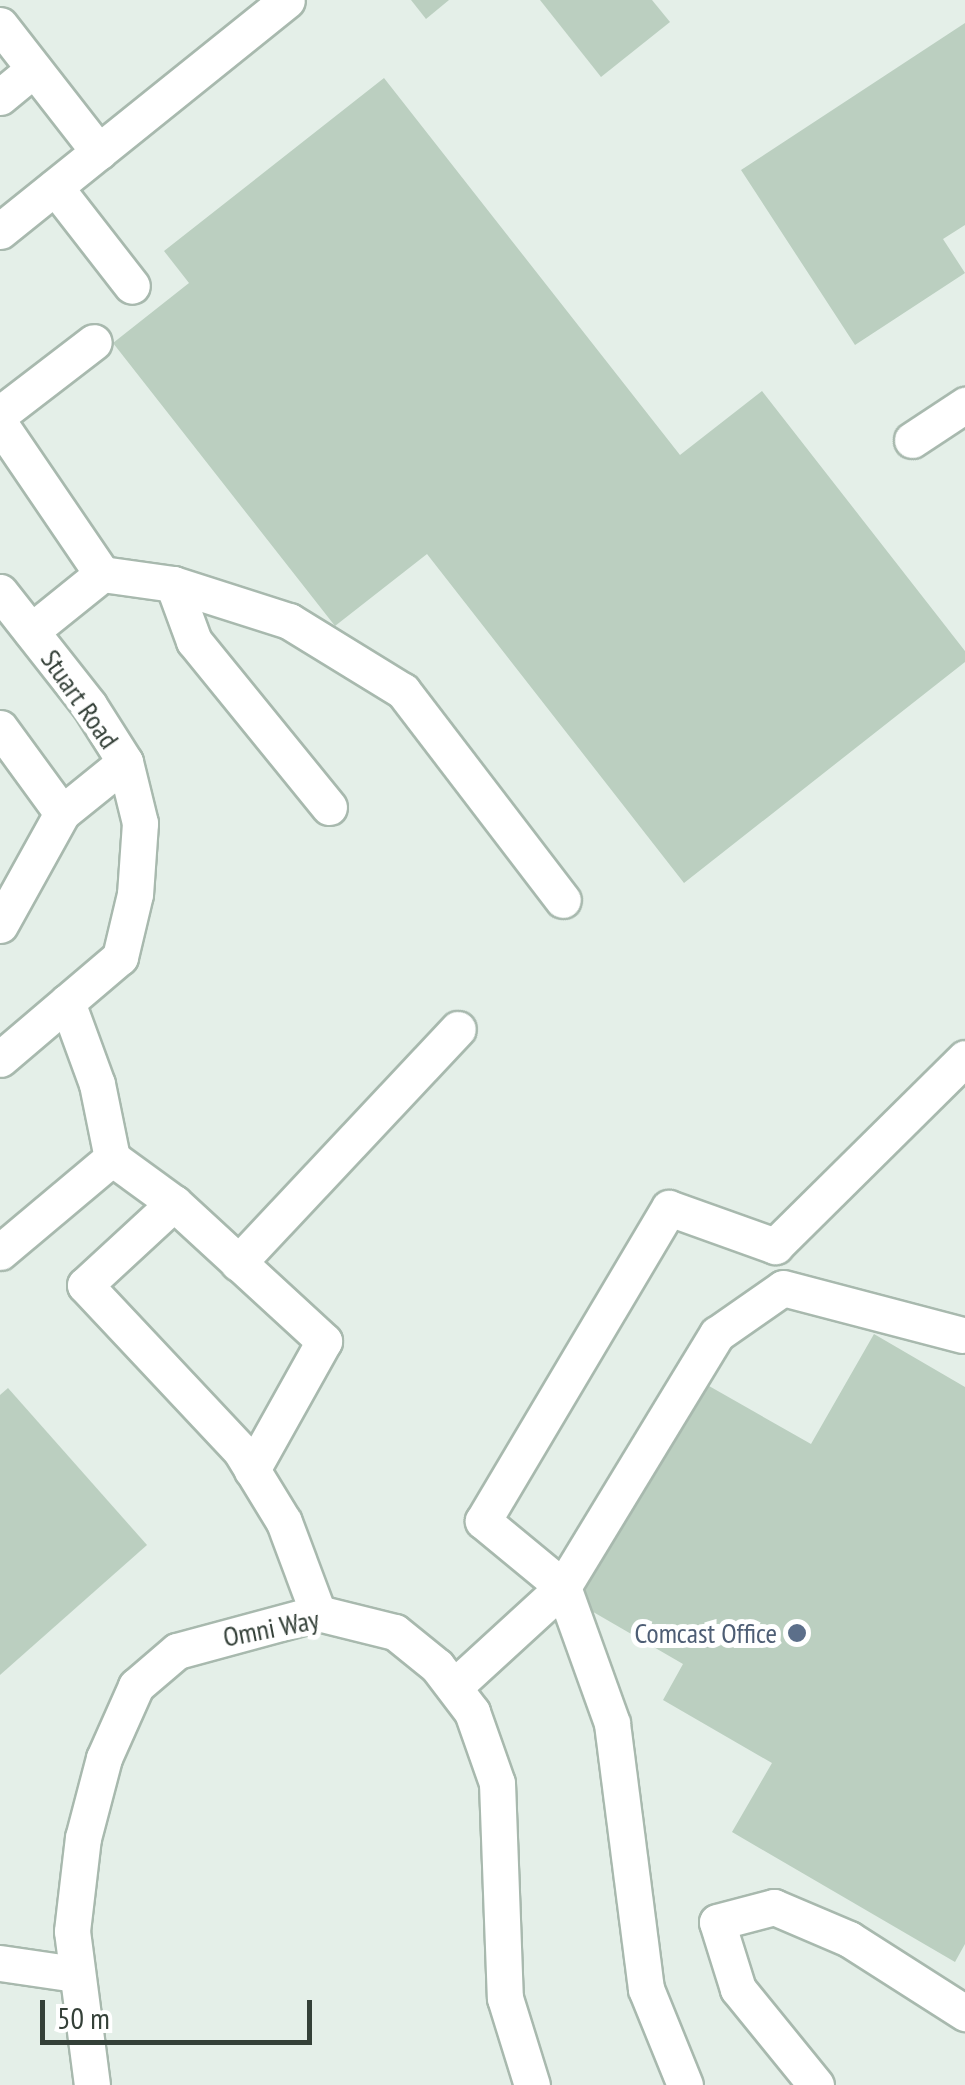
<!DOCTYPE html>
<html>
<head>
<meta charset="utf-8">
<style>
  body { margin:0 }
  #map { position:relative; width:965px; height:2085px; overflow:hidden; background:#e4efe8; font-family:"PT Sans Narrow",sans-serif }
  div>[style] { position:absolute }
  [style*='--x'] { left:calc(var(--x)*1px); top:calc(var(--y)*1px); width:calc(var(--w)*1px); rotate:calc(var(--a)*1deg) }
  .building>* { inset:0; background:#bbcfc0 }
  .roads { filter:drop-shadow(2px 0 #a8b9ae) drop-shadow(-2px 0 #a8b9ae) drop-shadow(0 2px #a8b9ae) drop-shadow(0 -2px #a8b9ae) }
  .minor>* { height:35px; margin:-17.5px; padding:0 17.5px; transform-origin:17.5px; border-radius:17.5px; background:#fff }
  .dots>* { width:28px; height:28px; translate:-50% -50%; box-sizing:border-box; border:5px solid #fff; border-radius:50% }
  span { translate:-50% -50%; white-space:nowrap; text-align:center; line-height:1.15; -webkit-text-stroke:10px #fff; paint-order:stroke }
  .street-label { font-size:28px; color:#344038 }
  .service-label { font-size:28px; color:#4e5e75 }
  .right { translate:-100% -50%; text-align:right }
  .scale { position:absolute; left:40px; top:2000px; width:272px; height:45px; box-sizing:border-box; border:5px solid #344038; border-top:0; padding-left:12px; font-size:30px; line-height:35px; white-space:nowrap; color:#344038; -webkit-text-stroke:8px #fff; paint-order:stroke }
</style>
</head>
<body>
<div id="map">
  <div class="building">
    <div style="clip-path:polygon(411px 0,449px 0,426px 19px)"></div>
    <div style="clip-path:polygon(540px 0,652px 0,670px 22px,601px 77px)"></div>
    <div style="clip-path:polygon(965px 23px,965px 225px,943px 239px,965px 273px,855px 345px,741px 170px)"></div>
    <div style="clip-path:polygon(384px 78px,680px 455px,762px 391px,965px 651px,965px 662px,684px 883px,427px 554px,335px 626px,113px 343px,189px 283px,164px 251px)"></div>
    <div style="clip-path:polygon(874px 1334px,965px 1387px,965px 1944px,955px 1962px,732px 1832px,772px 1763px,663px 1700px,683px 1664px,576px 1602px,702px 1382px,811px 1444px)"></div>
    <div style="clip-path:polygon(8px 1388px,147px 1545px,0 1675px,0 1395px)"></div>
  </div>
  <div class="roads">
    <div class="minor">
      <div style="--x:0;--y:25;--w:161;--a:52.1"></div>
      <div style="--x:0;--y:97;--w:44;--a:-39.5"></div>
      <div style="--x:55;--y:187;--w:125;--a:52.1"></div>
      <div style="--x:0;--y:231;--w:368;--a:-38.8"></div>
      <div style="--x:0;--y:414;--w:118;--a:-37.5"></div>
      <div style="--x:0;--y:424;--w:181;--a:55.8"></div>
      <div style="--x:102;--y:574;--w:91;--a:141.2"></div>
      <div style="--x:912;--y:440;--w:64;--a:-33.4"></div>
      <div style="--x:102;--y:574;--w:72;--a:8"></div>
      <div style="--x:173;--y:584;--w:122;--a:17.7"></div>
      <div style="--x:289;--y:621;--w:134;--a:31.6"></div>
      <div style="--x:403;--y:691;--w:263;--a:52.6"></div>
      <div style="--x:173;--y:584;--w:61;--a:69.8"></div>
      <div style="--x:194;--y:641;--w:214;--a:50.9"></div>
      <div style="--x:0;--y:592;--w:144;--a:51.8"></div>
      <div style="--x:89;--y:705;--w:67;--a:57.7"></div>
      <div style="--x:125;--y:762;--w:63;--a:76.2"></div>
      <div style="--x:140;--y:823;--w:71;--a:94"></div>
      <div style="--x:135;--y:894;--w:65;--a:103.4"></div>
      <div style="--x:120;--y:957;--w:157;--a:139.6"></div>
      <div style="--x:0;--y:728;--w:105;--a:53.9"></div>
      <div style="--x:62;--y:813;--w:81;--a:-39"></div>
      <div style="--x:0;--y:925;--w:128;--a:-61"></div>
      <div style="--x:67;--y:1002;--w:87;--a:69.9"></div>
      <div style="--x:97;--y:1084;--w:76;--a:78.5"></div>
      <div style="--x:112;--y:1158;--w:77;--a:36"></div>
      <div style="--x:174;--y:1203;--w:204;--a:42.6"></div>
      <div style="--x:324;--y:1341;--w:148;--a:119.2"></div>
      <div style="--x:174;--y:1203;--w:121;--a:137.3"></div>
      <div style="--x:85;--y:1285;--w:226;--a:46.8"></div>
      <div style="--x:240;--y:1450;--w:84;--a:58.6"></div>
      <div style="--x:284;--y:1522;--w:97;--a:69.5"></div>
      <div style="--x:0;--y:1252;--w:146;--a:-40"></div>
      <div style="--x:238;--y:1263;--w:321;--a:-46.8"></div>
      <div style="--x:454;--y:1687;--w:148;--a:-42.5"></div>
      <div style="--x:563;--y:1587;--w:104;--a:-140.5"></div>
      <div style="--x:483;--y:1521;--w:364;--a:-59.3"></div>
      <div style="--x:669;--y:1208;--w:113;--a:19.7"></div>
      <div style="--x:775;--y:1246;--w:267;--a:-44.7"></div>
      <div style="--x:0;--y:1963;--w:76;--a:8.3"></div>
      <div style="--x:92;--y:2085;--w:155;--a:-97.4"></div>
      <div style="--x:72;--y:1931;--w:94;--a:-83.3"></div>
      <div style="--x:83;--y:1838;--w:83;--a:-75.3"></div>
      <div style="--x:104;--y:1758;--w:79;--a:-66"></div>
      <div style="--x:136;--y:1686;--w:54;--a:-40.5"></div>
      <div style="--x:177;--y:1651;--w:146;--a:-15.1"></div>
      <div style="--x:318;--y:1613;--w:79;--a:13.9"></div>
      <div style="--x:395;--y:1632;--w:54;--a:39"></div>
      <div style="--x:437;--y:1666;--w:58;--a:52.7"></div>
      <div style="--x:472;--y:1712;--w:75;--a:70.6"></div>
      <div style="--x:497;--y:1783;--w:215;--a:87.9"></div>
      <div style="--x:505;--y:1998;--w:91;--a:72.8"></div>
      <div style="--x:685;--y:2085;--w:104;--a:-112.1"></div>
      <div style="--x:646;--y:1989;--w:268;--a:-97.3"></div>
      <div style="--x:612;--y:1723;--w:145;--a:-109.8"></div>
      <div style="--x:563;--y:1587;--w:296;--a:-58.7"></div>
      <div style="--x:717;--y:1334;--w:80;--a:-34.9"></div>
      <div style="--x:783;--y:1288;--w:185;--a:14.7"></div>
      <div style="--x:816;--y:2085;--w:124;--a:-129.1"></div>
      <div style="--x:738;--y:1989;--w:70;--a:-107.4"></div>
      <div style="--x:717;--y:1922;--w:59;--a:-14.7"></div>
      <div style="--x:774;--y:1907;--w:82;--a:23.1"></div>
      <div style="--x:849;--y:1939;--w:138;--a:32.5"></div>
    </div>
  </div>
  <div class="dots">
    <div style="left:797px;top:1633px;background:#5c6f8a"></div>
  </div>
  <div class="street-label">
    <span style="left:80px;top:699px;rotate:55deg">Stuart Road</span>
    <span style="left:271px;top:1628px;rotate:-11deg">Omni Way</span>
  </div>
  <div class="service-label">
    <span class="right" style="left:777px;top:1633px">Comcast Office</span>
  </div>
  <div class="scale">50 m</div>
</div>
</body>
</html>
